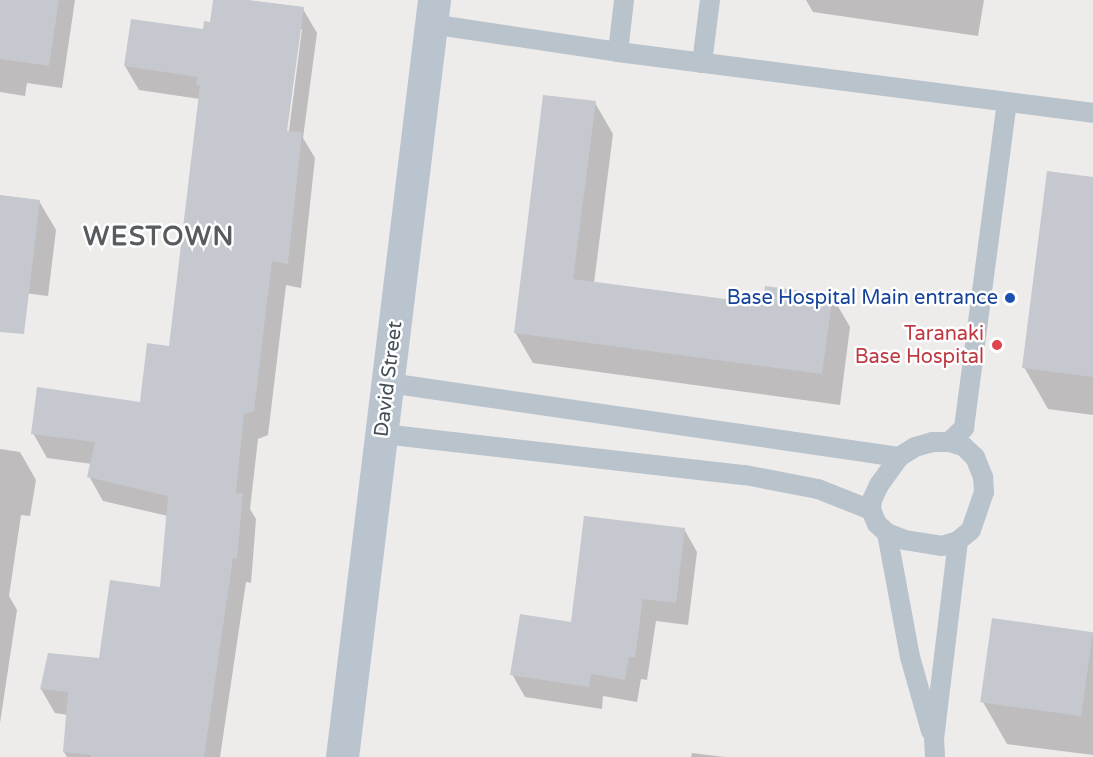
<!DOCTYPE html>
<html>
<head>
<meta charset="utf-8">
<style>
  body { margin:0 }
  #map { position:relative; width:1093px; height:757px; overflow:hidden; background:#eeebeb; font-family:"Varela Round",sans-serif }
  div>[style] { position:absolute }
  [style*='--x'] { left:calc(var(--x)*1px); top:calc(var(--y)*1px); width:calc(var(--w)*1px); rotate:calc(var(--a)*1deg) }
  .shadow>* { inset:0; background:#0003 }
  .building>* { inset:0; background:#c5c8ce; transform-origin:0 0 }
  .lane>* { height:20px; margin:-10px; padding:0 10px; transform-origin:10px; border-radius:10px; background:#b9c3cb }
  .secondary>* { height:33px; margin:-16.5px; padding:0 16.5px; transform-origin:16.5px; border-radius:16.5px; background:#b9c4cf }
  .dots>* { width:16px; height:16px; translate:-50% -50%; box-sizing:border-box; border:3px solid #fff; border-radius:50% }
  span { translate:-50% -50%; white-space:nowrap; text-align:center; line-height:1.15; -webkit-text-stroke:5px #fff; paint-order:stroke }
  .transit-label { font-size:20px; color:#164399 }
  .right { translate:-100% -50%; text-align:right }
  .health-label { font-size:20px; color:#be3a42 }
  .street-label { font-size:20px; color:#444f58 }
  .district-label { font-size:26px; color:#585c60; font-weight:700; letter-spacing:1.5px }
</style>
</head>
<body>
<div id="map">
  <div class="shadow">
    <div style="clip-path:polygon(0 0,75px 0,62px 88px,27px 83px,25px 96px,0 92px)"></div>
    <div style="clip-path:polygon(evenodd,215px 0,237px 0,303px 9px,317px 33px,303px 138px,315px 158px,301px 288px,286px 285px,268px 435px,258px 439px,250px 509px,256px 519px,251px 583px,246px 582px,220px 757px,67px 757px,64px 752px,68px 715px,55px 713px,41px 689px,100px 660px,161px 588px,168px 516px,103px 501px,89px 476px,92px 464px,47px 458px,33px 433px,142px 403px,170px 347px,200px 99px,139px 90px,125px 66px,204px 31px,211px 24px,215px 0,299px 29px,302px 29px,288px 138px,285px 138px,299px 29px)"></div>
    <div style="clip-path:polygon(806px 0,984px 0,978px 36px,813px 12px)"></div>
    <div style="clip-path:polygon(595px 103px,613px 134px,594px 283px,764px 305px,832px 296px,850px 327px,840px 405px,533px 363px,515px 332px)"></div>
    <div style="clip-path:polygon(1093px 179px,1093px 415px,1048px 409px,1024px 367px)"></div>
    <div style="clip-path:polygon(0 196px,39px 201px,56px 230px,48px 296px,0 290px)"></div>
    <div style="clip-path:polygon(0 449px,20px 452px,36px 480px,30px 516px,21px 515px,9px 596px,17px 610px,0 723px)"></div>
    <div style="clip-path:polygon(684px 529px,697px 552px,688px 625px,656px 621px,647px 680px,641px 679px,637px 702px,603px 696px,602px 709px,525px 697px,512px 674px)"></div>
    <div style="clip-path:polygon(1093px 633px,1093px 755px,1007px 744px,983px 702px)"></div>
    <div style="clip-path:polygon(692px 753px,725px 757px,691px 757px)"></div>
  </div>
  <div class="building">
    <div style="clip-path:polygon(0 0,59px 0,49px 66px,0 59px)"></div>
    <div style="clip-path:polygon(213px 0,248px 0,304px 7px,287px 131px,302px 132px,288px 264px,272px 261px,254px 411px,244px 414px,236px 493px,243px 493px,237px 559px,233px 558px,204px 757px,91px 757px,91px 755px,63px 752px,68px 692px,40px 689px,48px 653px,99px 658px,110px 580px,160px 587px,168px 496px,87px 477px,95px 442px,31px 434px,37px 387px,140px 402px,147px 343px,169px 346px,200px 85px,196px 85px,197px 77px,124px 66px,131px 19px,203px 29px,204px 21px,210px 22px)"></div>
    <div style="clip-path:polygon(543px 95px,596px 101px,573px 279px,763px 304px,765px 286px,833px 295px,822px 374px,514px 333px)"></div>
    <div style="clip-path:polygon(1047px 171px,1093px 177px,1093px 377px,1022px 368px)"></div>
    <div style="clip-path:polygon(0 195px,40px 200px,24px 334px,0 332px)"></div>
    <div style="clip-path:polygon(584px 516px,685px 528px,676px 603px,643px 599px,635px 657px,629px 657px,625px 680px,591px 674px,589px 687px,510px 675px,520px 614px,571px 622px)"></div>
    <div style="left:992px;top:618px;width:102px;height:85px;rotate:8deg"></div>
  </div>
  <div class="lane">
    <div style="--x:431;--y:24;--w:189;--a:8.5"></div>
    <div style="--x:618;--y:52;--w:479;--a:7.3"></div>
    <div style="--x:618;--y:52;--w:52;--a:-83.4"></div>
    <div style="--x:702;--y:63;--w:64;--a:-82.8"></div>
    <div style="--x:389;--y:383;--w:515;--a:8.26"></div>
    <div style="--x:383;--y:434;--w:364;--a:6.5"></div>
    <div style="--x:745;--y:475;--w:74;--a:10.9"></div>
    <div style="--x:818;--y:489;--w:57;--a:21.6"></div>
    <div style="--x:932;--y:442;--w:17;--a:0"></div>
    <div style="--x:949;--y:442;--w:15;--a:16"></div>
    <div style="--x:963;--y:446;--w:16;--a:43"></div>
    <div style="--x:975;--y:457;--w:22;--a:68"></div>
    <div style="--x:983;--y:477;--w:15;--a:86"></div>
    <div style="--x:984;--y:492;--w:40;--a:108.9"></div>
    <div style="--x:971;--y:530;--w:17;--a:140"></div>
    <div style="--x:958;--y:541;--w:17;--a:163"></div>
    <div style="--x:942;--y:546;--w:37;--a:-171"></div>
    <div style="--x:905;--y:540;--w:19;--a:-159"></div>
    <div style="--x:887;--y:533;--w:13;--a:-138"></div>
    <div style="--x:877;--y:524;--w:15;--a:-113"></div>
    <div style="--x:871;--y:510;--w:10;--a:-84"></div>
    <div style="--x:872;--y:500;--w:17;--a:-65"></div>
    <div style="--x:879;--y:485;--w:34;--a:-54"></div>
    <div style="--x:899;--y:457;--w:19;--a:-32"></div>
    <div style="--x:915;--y:447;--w:18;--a:-16"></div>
    <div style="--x:949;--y:442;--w:21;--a:-43"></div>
    <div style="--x:964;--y:428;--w:329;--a:-82.5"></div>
    <div style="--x:887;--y:533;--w:126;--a:79.5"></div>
    <div style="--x:910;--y:657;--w:77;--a:74.2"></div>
    <div style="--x:935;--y:757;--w:18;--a:-93"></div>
    <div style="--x:934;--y:739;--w:199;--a:-83.1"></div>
  </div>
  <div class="secondary">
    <div style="--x:342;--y:757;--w:763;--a:-83.07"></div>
  </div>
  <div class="dots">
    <div style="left:1010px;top:298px;background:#1a4fb4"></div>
    <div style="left:997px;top:345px;background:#e0444e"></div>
  </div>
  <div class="transit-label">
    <span class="right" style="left:998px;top:298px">Base Hospital Main entrance</span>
  </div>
  <div class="health-label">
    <span class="right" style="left:984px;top:346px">Taranaki<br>Base Hospital</span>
  </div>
  <div class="street-label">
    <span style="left:389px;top:379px;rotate:-83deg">David Street</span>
  </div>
  <div class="district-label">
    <span style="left:159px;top:237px">WESTOWN</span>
  </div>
</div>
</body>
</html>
